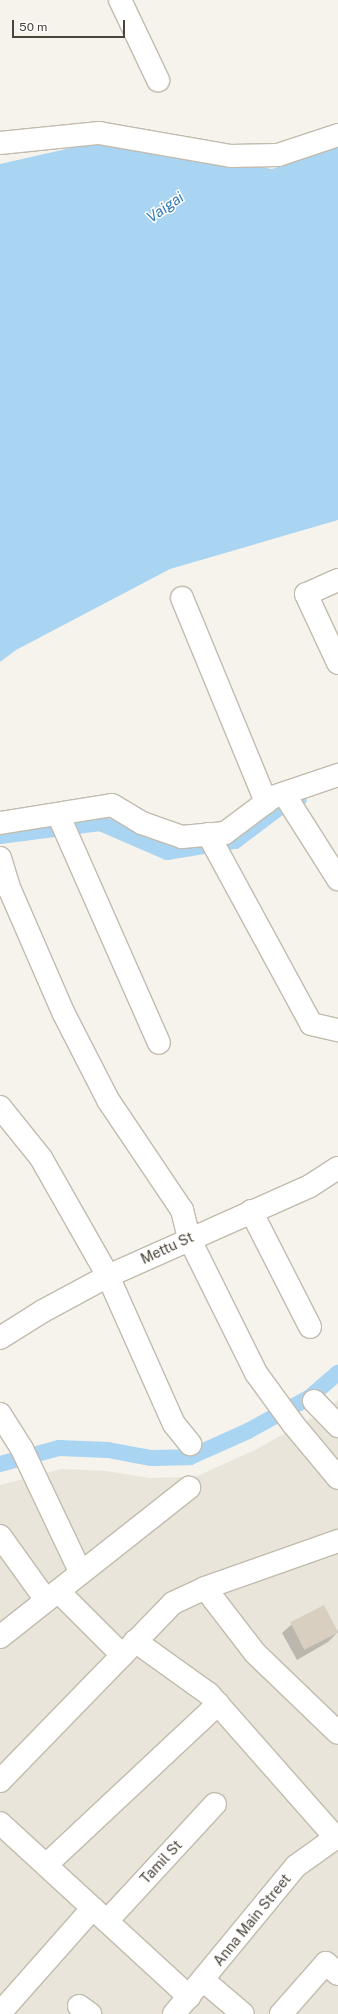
<!DOCTYPE html>
<html>
<head>
<meta charset="utf-8">
<style>
  body { margin:0 }
  #map { position:relative; width:338px; height:2014px; overflow:hidden; background:#f6f3ec; font-family:"Public Sans",sans-serif }
  div>[style] { position:absolute }
  [style*='--x'] { left:calc(var(--x)*1px); top:calc(var(--y)*1px); width:calc(var(--w)*1px); rotate:calc(var(--a)*1deg) }
  .residential>* { inset:0; background:#eae5da }
  .water>* { inset:0; background:#a9d4f2 }
  .shadow>* { inset:0; background:#0003 }
  .canal>* { height:16px; margin:-8px; padding:0 8px; transform-origin:8px; border-radius:8px; background:#a9d4f2 }
  .building>* { inset:0; background:#d8cfc1; transform-origin:0 0 }
  .roads { filter:drop-shadow(1px 0 #c2bbae) drop-shadow(-1px 0 #c2bbae) drop-shadow(0 1px #c2bbae) drop-shadow(0 -1px #c2bbae) }
  .minor>* { height:22px; margin:-11px; padding:0 11px; transform-origin:11px; border-radius:11px; background:#fff }
  span { translate:-50% -50%; white-space:nowrap; text-align:center; line-height:1.15; -webkit-text-stroke:3px #fff; paint-order:stroke }
  .street-label { font-size:14px; color:#4b4439 }
  .water-label { font-size:15px; color:#2e7ab2; font-style:italic }
  .scale { position:absolute; left:12px; top:20px; width:113px; height:18px; box-sizing:border-box; border:2px solid #4b4439; border-top:0; padding-left:5px; font-size:12px; line-height:14px; white-space:nowrap; color:#4b4439; -webkit-text-stroke:3px #fff; paint-order:stroke }
</style>
</head>
<body>
<div id="map">
  <div class="residential">
    <div style="clip-path:polygon(338px 1400px,338px 2014px,0 2014px,0 1485px,61px 1469px,106px 1471px,149px 1478px,195px 1477px,257px 1449px,321px 1413px)"></div>
  </div>
  <div class="water">
    <div style="clip-path:polygon(106px 140px,272px 169px,338px 147px,338px 520px,170px 569px,16px 650px,0 662px,0 164px)"></div>
  </div>
  <div class="shadow">
    <div style="clip-path:polygon(323px 1606px,338px 1632px,328px 1642px,297px 1660px,282px 1633px,292px 1624px)"></div>
  </div>
  <div class="canal">
    <div style="--x:0;--y:836;--w:101;--a:-7.4"></div>
    <div style="--x:100;--y:823;--w:73;--a:23.4"></div>
    <div style="--x:167;--y:852;--w:69;--a:-9.2"></div>
    <div style="--x:235;--y:841;--w:60;--a:-36.9"></div>
    <div style="--x:283;--y:805;--w:17;--a:-21"></div>
    <div style="--x:0;--y:1464;--w:61;--a:-15.2"></div>
    <div style="--x:59;--y:1448;--w:49;--a:2.3"></div>
    <div style="--x:108;--y:1450;--w:44;--a:10.5"></div>
    <div style="--x:151;--y:1458;--w:39;--a:-1"></div>
    <div style="--x:190;--y:1457;--w:64;--a:-24.1"></div>
    <div style="--x:248;--y:1431;--w:71;--a:-28.7"></div>
    <div style="--x:310;--y:1397;--w:37;--a:-41"></div>
  </div>
  <div class="building">
    <div style="left:324px;top:1605px;width:31px;height:38px;rotate:63deg"></div>
  </div>
  <div class="roads">
    <div class="minor">
      <div style="--x:120;--y:0;--w:89;--a:64.6"></div>
      <div style="--x:0;--y:143;--w:100;--a:-5.8"></div>
      <div style="--x:99;--y:133;--w:134;--a:9.9"></div>
      <div style="--x:231;--y:156;--w:47;--a:-1.2"></div>
      <div style="--x:278;--y:155;--w:63;--a:-18.4"></div>
      <div style="--x:338;--y:580;--w:35;--a:156"></div>
      <div style="--x:306;--y:594;--w:76;--a:65.1"></div>
      <div style="--x:182;--y:598;--w:221;--a:67.6"></div>
      <div style="--x:284;--y:794;--w:101;--a:57.6"></div>
      <div style="--x:58;--y:814;--w:250;--a:66.2"></div>
      <div style="--x:0;--y:823;--w:113;--a:-9.1"></div>
      <div style="--x:112;--y:805;--w:35;--a:31"></div>
      <div style="--x:142;--y:823;--w:42;--a:19.3"></div>
      <div style="--x:182;--y:837;--w:43;--a:-5.3"></div>
      <div style="--x:225;--y:833;--w:60;--a:-36.9"></div>
      <div style="--x:273;--y:797;--w:69;--a:-18.7"></div>
      <div style="--x:208;--y:834;--w:216;--a:61.5"></div>
      <div style="--x:311;--y:1024;--w:28;--a:13"></div>
      <div style="--x:0;--y:858;--w:34;--a:73"></div>
      <div style="--x:10;--y:890;--w:135;--a:66.5"></div>
      <div style="--x:64;--y:1014;--w:97;--a:62.9"></div>
      <div style="--x:108;--y:1100;--w:133;--a:56.1"></div>
      <div style="--x:182;--y:1210;--w:29;--a:76"></div>
      <div style="--x:189;--y:1238;--w:151;--a:63.6"></div>
      <div style="--x:256;--y:1373;--w:63;--a:54"></div>
      <div style="--x:293;--y:1424;--w:70;--a:50.2"></div>
      <div style="--x:0;--y:1107;--w:65;--a:51.2"></div>
      <div style="--x:41;--y:1158;--w:136;--a:60.4"></div>
      <div style="--x:108;--y:1276;--w:162;--a:66"></div>
      <div style="--x:174;--y:1424;--w:26;--a:51"></div>
      <div style="--x:251;--y:1211;--w:130;--a:63"></div>
      <div style="--x:0;--y:1338;--w:51;--a:-32.1"></div>
      <div style="--x:43;--y:1311;--w:74;--a:-28.3"></div>
      <div style="--x:108;--y:1276;--w:221;--a:-24"></div>
      <div style="--x:310;--y:1186;--w:33;--a:-33"></div>
      <div style="--x:314;--y:1401;--w:35;--a:46"></div>
      <div style="--x:0;--y:1414;--w:41;--a:57.8"></div>
      <div style="--x:22;--y:1449;--w:137;--a:64.6"></div>
      <div style="--x:0;--y:1536;--w:79;--a:54.3"></div>
      <div style="--x:205;--y:1588;--w:82;--a:52.4"></div>
      <div style="--x:255;--y:1653;--w:115;--a:43.9"></div>
      <div style="--x:58;--y:1591;--w:91;--a:45"></div>
      <div style="--x:0;--y:1637;--w:241;--a:-38.3"></div>
      <div style="--x:135;--y:1641;--w:91;--a:35.6"></div>
      <div style="--x:209;--y:1694;--w:192;--a:48.6"></div>
      <div style="--x:0;--y:1781;--w:248;--a:-45.8"></div>
      <div style="--x:173;--y:1603;--w:35;--a:-25"></div>
      <div style="--x:205;--y:1588;--w:141;--a:-19.5"></div>
      <div style="--x:0;--y:1823;--w:257;--a:42.6"></div>
      <div style="--x:46;--y:1865;--w:236;--a:-43.1"></div>
      <div style="--x:107;--y:1921;--w:159;--a:-47.3"></div>
      <div style="--x:203;--y:1980;--w:52;--a:40.4"></div>
      <div style="--x:79;--y:2006;--w:14;--a:36"></div>
      <div style="--x:0;--y:2013;--w:140;--a:-48.5"></div>
      <div style="--x:174;--y:2014;--w:192;--a:-50.5"></div>
      <div style="--x:296;--y:1866;--w:52;--a:-35.5"></div>
      <div style="--x:281;--y:2014;--w:68;--a:-48.6"></div>
      <div style="--x:326;--y:1963;--w:16;--a:43"></div>
    </div>
  </div>
  <div class="street-label">
    <span style="left:167px;top:1248px;rotate:-25deg">Mettu St</span>
    <span style="left:161px;top:1862px;rotate:-47deg">Tamil St</span>
    <span style="left:252px;top:1920px;rotate:-51deg">Anna Main Street</span>
  </div>
  <div class="water-label">
    <span style="left:165px;top:207px;rotate:-35deg">Vaigai</span>
  </div>
  <div class="scale">50 m</div>
</div>
</body>
</html>
